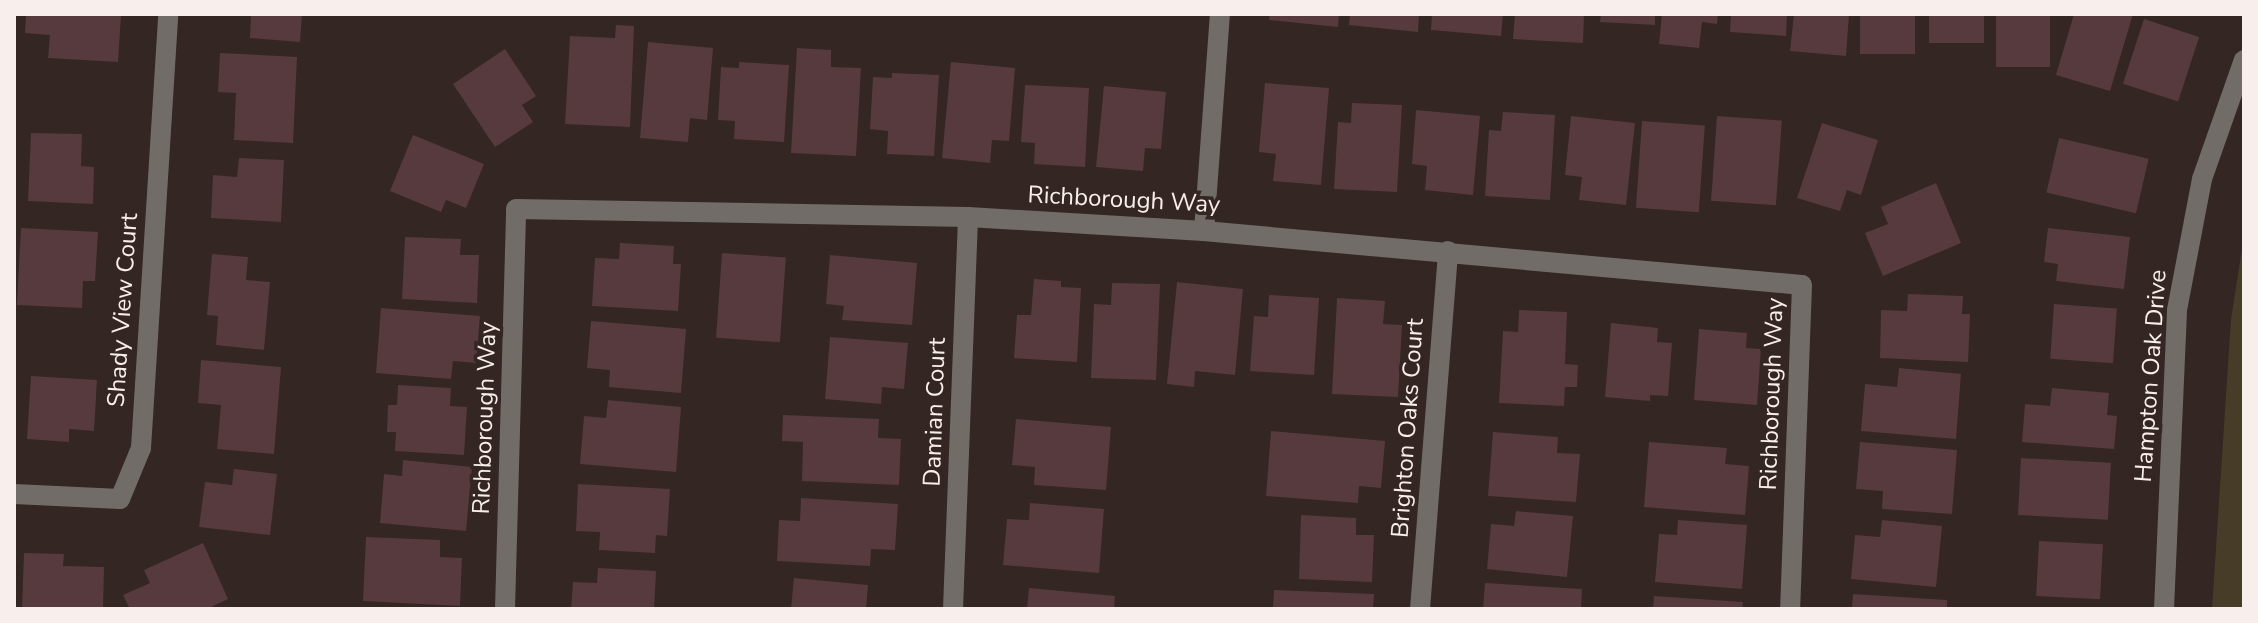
<!DOCTYPE html>
<html>
<head>
<meta charset="utf-8">
<style>
  body { margin:0 }
  #map { position:relative; width:2258px; height:623px; overflow:hidden; background:#342623; font-family:"Nunito Sans",sans-serif }
  div>[style] { position:absolute }
  [style*='--x'] { left:calc(var(--x)*1px); top:calc(var(--y)*1px); width:calc(var(--w)*1px); rotate:calc(var(--a)*1deg) }
  .green>* { inset:0; background:#473c27 }
  .building>* { inset:0; background:#563a3e; transform-origin:0 0 }
  .minor>* { height:20px; margin:-10px; padding:0 10px; transform-origin:10px; border-radius:10px; background:#726c68 }
  span { translate:-50% -50%; white-space:nowrap; text-align:center; line-height:1.15; -webkit-text-stroke:7px #342623; paint-order:stroke }
  .street-label { font-size:24px; color:#f8efec }
  .frame { position:absolute; inset:0; border:16px solid #f8efec; pointer-events:none }
</style>
</head>
<body>
<div id="map">
  <div class="green">
    <div style="clip-path:polygon(2244px 236px,2244px 609px,2212px 609px,2231px 319px)"></div>
  </div>
  <div class="building">
    <div style="clip-path:polygon(26px 14px,121px 15px,118px 62px,48px 58px,50px 35px,25px 33px)"></div>
    <div style="clip-path:polygon(251px 14px,302px 14px,300px 42px,250px 38px)"></div>
    <div style="clip-path:polygon(1270px 14px,1339px 14px,1338px 27px,1269px 20px)"></div>
    <div style="clip-path:polygon(1350px 14px,1419px 14px,1418px 32px,1349px 25px)"></div>
    <div style="clip-path:polygon(1432px 14px,1503px 14px,1501px 36px,1431px 30px)"></div>
    <div style="clip-path:polygon(1515px 14px,1584px 14px,1583px 43px,1513px 39px)"></div>
    <div style="clip-path:polygon(1601px 14px,1655px 14px,1655px 25px,1600px 22px)"></div>
    <div style="clip-path:polygon(1662px 14px,1718px 14px,1717px 24px,1702px 22px,1699px 48px,1659px 44px)"></div>
    <div style="clip-path:polygon(1731px 14px,1787px 14px,1786px 36px,1730px 32px)"></div>
    <div style="clip-path:polygon(1794px 14px,1849px 14px,1846px 56px,1790px 51px)"></div>
    <div style="left:1860px;top:14px;width:55px;height:40px"></div>
    <div style="left:1929px;top:14px;width:55px;height:29px"></div>
    <div style="left:1996px;top:14px;width:54px;height:53px"></div>
    <div style="clip-path:polygon(2074px 14px,2133px 14px,2110px 91px,2056px 75px)"></div>
    <div style="left:2144px;top:19px;width:58px;height:68px;rotate:18deg"></div>
    <div style="clip-path:polygon(616px 25px,634px 26px,630px 127px,565px 124px,570px 36px,615px 38px)"></div>
    <div style="clip-path:polygon(648px 42px,713px 48px,707px 120px,690px 118px,688px 142px,640px 138px)"></div>
    <div style="clip-path:polygon(797px 48px,831px 50px,831px 67px,861px 68px,856px 156px,791px 153px)"></div>
    <div style="clip-path:polygon(505px 49px,536px 96px,522px 105px,533px 122px,495px 147px,453px 84px)"></div>
    <div style="clip-path:polygon(220px 53px,297px 57px,293px 143px,234px 140px,236px 93px,218px 92px)"></div>
    <div style="clip-path:polygon(739px 62px,789px 65px,784px 142px,734px 139px,735px 121px,718px 120px,721px 67px,739px 68px)"></div>
    <div style="clip-path:polygon(951px 62px,1015px 68px,1009px 141px,992px 140px,990px 163px,942px 158px)"></div>
    <div style="clip-path:polygon(892px 73px,939px 75px,934px 156px,887px 154px,888px 131px,870px 129px,873px 77px,892px 78px)"></div>
    <div style="clip-path:polygon(1265px 83px,1329px 88px,1321px 185px,1273px 181px,1276px 154px,1259px 152px)"></div>
    <div style="clip-path:polygon(1025px 85px,1089px 88px,1085px 167px,1034px 164px,1035px 143px,1021px 142px)"></div>
    <div style="clip-path:polygon(1104px 86px,1166px 92px,1161px 149px,1145px 148px,1143px 171px,1096px 167px)"></div>
    <div style="clip-path:polygon(1352px 103px,1402px 105px,1397px 192px,1334px 189px,1338px 122px,1351px 123px)"></div>
    <div style="clip-path:polygon(1416px 110px,1480px 116px,1473px 195px,1425px 190px,1427px 166px,1412px 164px)"></div>
    <div style="clip-path:polygon(1503px 112px,1555px 115px,1550px 200px,1485px 196px,1489px 130px,1501px 131px)"></div>
    <div style="clip-path:polygon(1571px 116px,1635px 123px,1626px 205px,1579px 200px,1582px 177px,1565px 175px)"></div>
    <div style="left:1717px;top:116px;width:65px;height:85px;rotate:4deg"></div>
    <div style="left:1642px;top:121px;width:63px;height:87px;rotate:4deg"></div>
    <div style="clip-path:polygon(1822px 123px,1878px 140px,1861px 195px,1847px 190px,1840px 211px,1797px 198px)"></div>
    <div style="clip-path:polygon(31px 133px,82px 134px,81px 166px,94px 167px,93px 204px,28px 201px)"></div>
    <div style="clip-path:polygon(413px 135px,484px 164px,466px 208px,446px 200px,441px 212px,390px 191px)"></div>
    <div style="left:2059px;top:138px;width:92px;height:56px;rotate:13deg"></div>
    <div style="clip-path:polygon(239px 158px,284px 160px,281px 222px,211px 218px,213px 175px,237px 177px)"></div>
    <div style="clip-path:polygon(1936px 183px,1961px 243px,1883px 276px,1865px 233px,1888px 224px,1881px 207px)"></div>
    <div style="clip-path:polygon(21px 228px,98px 232px,95px 281px,83px 281px,82px 308px,17px 305px)"></div>
    <div style="clip-path:polygon(2048px 228px,2130px 237px,2124px 289px,2056px 281px,2058px 264px,2044px 262px)"></div>
    <div style="clip-path:polygon(405px 237px,461px 239px,460px 255px,479px 255px,477px 303px,402px 299px)"></div>
    <div style="clip-path:polygon(620px 243px,674px 246px,673px 264px,681px 264px,678px 311px,592px 306px,595px 258px,619px 259px)"></div>
    <div style="left:722px;top:253px;width:64px;height:85px;rotate:4deg"></div>
    <div style="clip-path:polygon(212px 254px,248px 257px,246px 280px,270px 282px,264px 350px,216px 345px,218px 316px,207px 315px)"></div>
    <div style="clip-path:polygon(830px 255px,917px 263px,912px 325px,842px 320px,844px 306px,826px 304px)"></div>
    <div style="clip-path:polygon(1034px 279px,1061px 281px,1061px 287px,1081px 288px,1077px 362px,1014px 358px,1017px 315px,1031px 315px)"></div>
    <div style="clip-path:polygon(1177px 282px,1243px 289px,1235px 375px,1195px 371px,1194px 387px,1167px 384px)"></div>
    <div style="clip-path:polygon(1112px 283px,1160px 284px,1156px 380px,1091px 378px,1094px 304px,1111px 305px)"></div>
    <div style="clip-path:polygon(1908px 294px,1963px 296px,1962px 314px,1970px 314px,1968px 362px,1880px 358px,1881px 310px,1907px 311px)"></div>
    <div style="clip-path:polygon(1269px 295px,1319px 298px,1314px 375px,1250px 371px,1254px 316px,1268px 317px)"></div>
    <div style="clip-path:polygon(1337px 298px,1385px 301px,1383px 324px,1402px 325px,1398px 397px,1332px 394px)"></div>
    <div style="left:2054px;top:304px;width:63px;height:55px;rotate:4deg"></div>
    <div style="clip-path:polygon(381px 308px,480px 316px,476px 363px,453px 361px,451px 379px,376px 373px)"></div>
    <div style="clip-path:polygon(1519px 310px,1567px 312px,1565px 364px,1578px 365px,1577px 387px,1565px 387px,1564px 406px,1499px 403px,1503px 331px,1518px 332px)"></div>
    <div style="clip-path:polygon(591px 321px,686px 329px,681px 393px,609px 387px,610px 370px,587px 368px)"></div>
    <div style="clip-path:polygon(1611px 323px,1658px 328px,1657px 342px,1672px 343px,1668px 396px,1650px 395px,1650px 401px,1605px 397px)"></div>
    <div style="clip-path:polygon(1699px 329px,1747px 333px,1746px 348px,1761px 349px,1757px 405px,1694px 400px)"></div>
    <div style="clip-path:polygon(830px 337px,908px 343px,904px 389px,882px 387px,881px 404px,825px 399px)"></div>
    <div style="clip-path:polygon(201px 360px,281px 367px,274px 454px,217px 449px,221px 405px,198px 403px)"></div>
    <div style="clip-path:polygon(1899px 368px,1961px 374px,1956px 439px,1861px 431px,1865px 384px,1897px 387px)"></div>
    <div style="clip-path:polygon(31px 376px,97px 380px,94px 431px,69px 429px,69px 442px,27px 439px)"></div>
    <div style="clip-path:polygon(398px 385px,451px 388px,450px 406px,467px 407px,464px 455px,395px 451px,396px 432px,387px 432px,388px 405px,397px 405px)"></div>
    <div style="clip-path:polygon(2052px 388px,2109px 393px,2107px 415px,2117px 416px,2114px 449px,2022px 442px,2025px 404px,2050px 406px)"></div>
    <div style="clip-path:polygon(608px 400px,681px 407px,676px 472px,580px 464px,584px 416px,606px 418px)"></div>
    <div style="clip-path:polygon(783px 415px,879px 419px,878px 438px,901px 439px,899px 485px,802px 481px,803px 442px,782px 441px)"></div>
    <div style="clip-path:polygon(1016px 419px,1111px 427px,1106px 490px,1034px 485px,1035px 467px,1012px 465px)"></div>
    <div style="clip-path:polygon(1271px 431px,1385px 441px,1381px 488px,1359px 486px,1358px 503px,1266px 496px)"></div>
    <div style="clip-path:polygon(1493px 432px,1558px 437px,1557px 453px,1580px 454px,1576px 502px,1488px 496px)"></div>
    <div style="clip-path:polygon(1649px 442px,1727px 448px,1725px 464px,1749px 466px,1745px 515px,1644px 507px)"></div>
    <div style="clip-path:polygon(1860px 442px,1957px 450px,1952px 514px,1882px 509px,1883px 491px,1856px 489px)"></div>
    <div style="left:2021px;top:458px;width:90px;height:57px;rotate:3deg"></div>
    <div style="clip-path:polygon(403px 460px,472px 467px,466px 531px,380px 523px,384px 474px,402px 476px)"></div>
    <div style="clip-path:polygon(234px 469px,277px 474px,270px 535px,199px 527px,205px 482px,232px 485px)"></div>
    <div style="clip-path:polygon(578px 484px,670px 489px,667px 536px,656px 535px,655px 553px,599px 550px,600px 532px,576px 531px)"></div>
    <div style="clip-path:polygon(801px 498px,898px 504px,895px 550px,871px 549px,870px 566px,777px 561px,779px 520px,800px 521px)"></div>
    <div style="clip-path:polygon(1030px 503px,1104px 509px,1099px 573px,1003px 565px,1007px 519px,1029px 520px)"></div>
    <div style="clip-path:polygon(1516px 511px,1573px 516px,1567px 577px,1487px 569px,1491px 524px,1514px 526px)"></div>
    <div style="clip-path:polygon(1301px 515px,1356px 518px,1356px 535px,1374px 535px,1372px 582px,1299px 579px)"></div>
    <div style="clip-path:polygon(1678px 520px,1747px 525px,1742px 589px,1655px 582px,1659px 534px,1677px 535px)"></div>
    <div style="clip-path:polygon(1882px 520px,1942px 526px,1936px 587px,1851px 579px,1855px 535px,1880px 537px)"></div>
    <div style="clip-path:polygon(366px 537px,440px 540px,440px 557px,462px 558px,460px 606px,363px 601px)"></div>
    <div style="left:2039px;top:541px;width:64px;height:55px;rotate:3deg"></div>
    <div style="clip-path:polygon(203px 543px,228px 599px,207px 609px,130px 609px,123px 595px,150px 583px,144px 570px)"></div>
    <div style="clip-path:polygon(24px 553px,64px 554px,63px 566px,104px 567px,103px 609px,22px 609px)"></div>
    <div style="clip-path:polygon(598px 568px,656px 571px,654px 609px,571px 609px,573px 582px,597px 583px)"></div>
    <div style="clip-path:polygon(794px 578px,868px 585px,866px 609px,791px 609px)"></div>
    <div style="clip-path:polygon(1485px 583px,1582px 589px,1581px 609px,1483px 609px)"></div>
    <div style="clip-path:polygon(1029px 588px,1115px 596px,1114px 609px,1027px 609px)"></div>
    <div style="clip-path:polygon(1274px 590px,1374px 594px,1373px 609px,1273px 609px)"></div>
    <div style="clip-path:polygon(1853px 594px,1947px 600px,1947px 609px,1852px 609px)"></div>
    <div style="clip-path:polygon(1654px 596px,1743px 602px,1742px 609px,1653px 609px)"></div>
  </div>
  <div class="minor">
    <div style="--x:1204;--y:231;--w:218;--a:-85.8"></div>
    <div style="--x:14;--y:494;--w:106;--a:2.7"></div>
    <div style="--x:120;--y:499;--w:55;--a:-67.6"></div>
    <div style="--x:141;--y:448;--w:435;--a:-86.4"></div>
    <div style="--x:505;--y:609;--w:400;--a:-88.4"></div>
    <div style="--x:516;--y:209;--w:452;--a:1"></div>
    <div style="--x:968;--y:217;--w:236;--a:3.4"></div>
    <div style="--x:1204;--y:231;--w:600;--a:5.16"></div>
    <div style="--x:1802;--y:285;--w:324;--a:92.1"></div>
    <div style="--x:953;--y:609;--w:392;--a:-87.8"></div>
    <div style="--x:1420;--y:609;--w:359;--a:-85.5"></div>
    <div style="--x:2164;--y:609;--w:299;--a:-87.5"></div>
    <div style="--x:2177;--y:310;--w:133;--a:-79.2"></div>
    <div style="--x:2202;--y:179;--w:126;--a:-70.6"></div>
  </div>
  <div class="street-label">
    <span style="left:1124px;top:200px;rotate:3deg">Richborough Way</span>
    <span style="left:123px;top:310px;rotate:-86deg">Shady View Court</span>
    <span style="left:2151px;top:376px;rotate:-86deg">Hampton Oak Drive</span>
    <span style="left:1772px;top:394px;rotate:-88deg">Richborough Way</span>
    <span style="left:935px;top:412px;rotate:-88deg">Damian Court</span>
    <span style="left:485px;top:418px;rotate:-88deg">Richborough Way</span>
    <span style="left:1408px;top:428px;rotate:-86deg">Brighton Oaks Court</span>
  </div>
  <div class="frame"></div>
</div>
</body>
</html>
